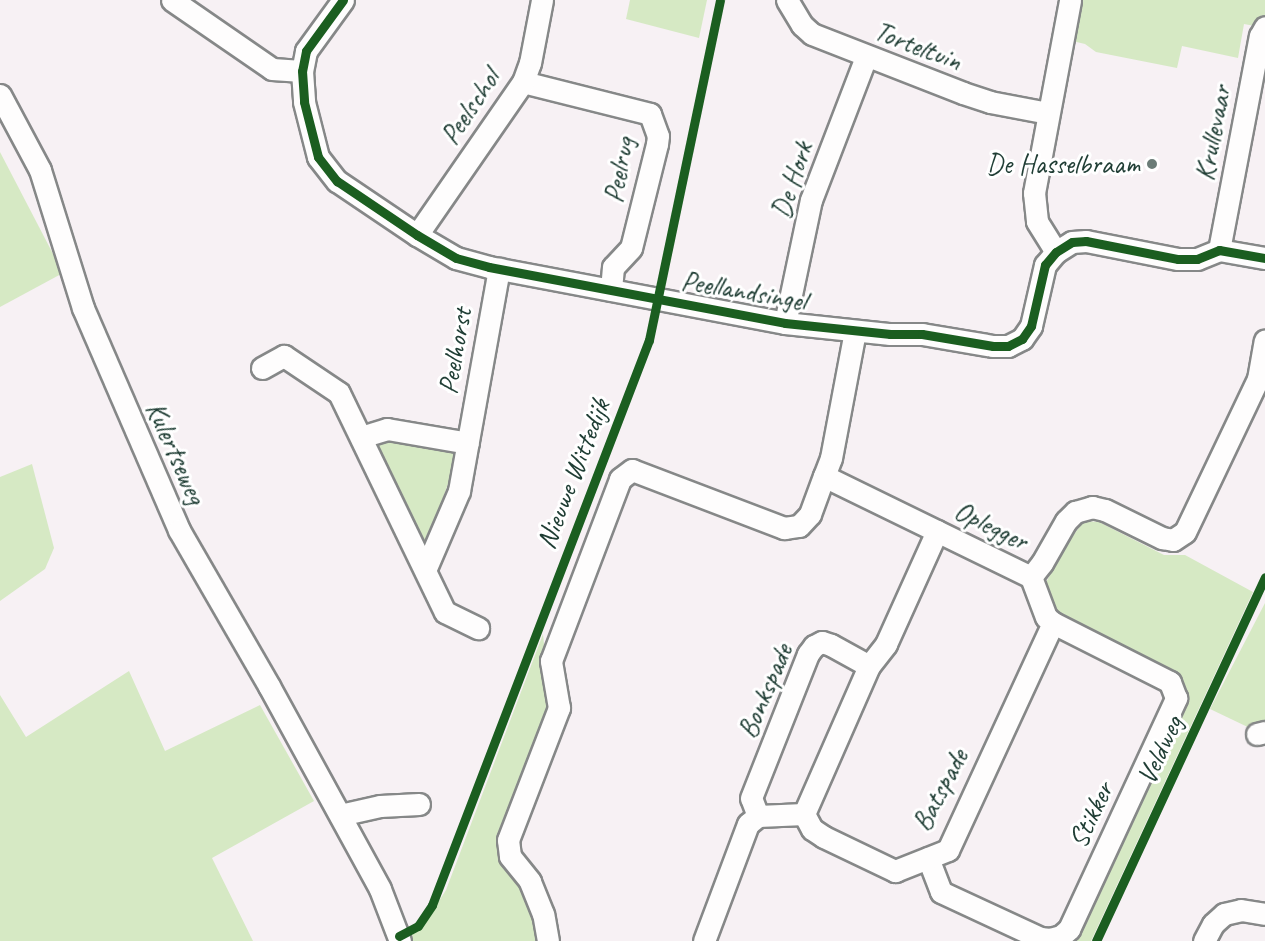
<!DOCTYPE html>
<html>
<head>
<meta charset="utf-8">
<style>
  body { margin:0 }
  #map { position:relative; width:1265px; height:941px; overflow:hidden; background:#f7f1f4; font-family:Caveat,sans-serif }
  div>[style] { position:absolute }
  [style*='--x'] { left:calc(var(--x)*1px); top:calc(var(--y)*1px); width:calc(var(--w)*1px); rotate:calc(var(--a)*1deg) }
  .green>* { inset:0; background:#d6e9c4 }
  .roads { filter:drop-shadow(2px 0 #868888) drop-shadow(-2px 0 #868888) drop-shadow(0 2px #868888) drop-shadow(0 -2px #868888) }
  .minor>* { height:21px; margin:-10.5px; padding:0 10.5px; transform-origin:10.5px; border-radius:10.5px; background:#fefdfd }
  .cycleway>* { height:9px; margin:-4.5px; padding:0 4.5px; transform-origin:4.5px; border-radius:4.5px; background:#1b5e20 }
  .dots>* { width:16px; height:16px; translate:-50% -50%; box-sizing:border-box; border:3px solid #fff; border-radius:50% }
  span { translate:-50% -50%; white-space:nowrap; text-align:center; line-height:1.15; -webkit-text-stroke:6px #fff; paint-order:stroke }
  .street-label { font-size:28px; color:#1f3d34 }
  .poi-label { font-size:28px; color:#1f3d34 }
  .right { translate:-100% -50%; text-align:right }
</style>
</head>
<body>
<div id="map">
  <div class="green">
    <div style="clip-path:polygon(630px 0,707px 0,699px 38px,626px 19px)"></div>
    <div style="clip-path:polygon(1075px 0,1265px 0,1265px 21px,1260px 27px,1244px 24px,1238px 58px,1182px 46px,1177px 68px,1096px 52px,1085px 44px,1068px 40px)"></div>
    <div style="clip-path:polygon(0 152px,63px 273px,0 307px)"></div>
    <div style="clip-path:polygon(393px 436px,456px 453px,456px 461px,442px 501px,423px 544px,374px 444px)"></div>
    <div style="clip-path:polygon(32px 464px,54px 548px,45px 569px,0 601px,0 477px)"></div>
    <div style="clip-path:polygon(1084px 521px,1099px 522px,1164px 555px,1185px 555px,1253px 592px,1091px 941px,1072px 941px,1184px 697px,1053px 617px,1043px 588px,1066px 545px)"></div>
    <div style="clip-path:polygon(1265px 603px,1265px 724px,1254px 730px,1210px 709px)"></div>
    <div style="clip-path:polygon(543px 634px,550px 706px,503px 832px,545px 941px,411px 941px,415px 924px,430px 915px,446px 890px)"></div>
    <div style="clip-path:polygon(129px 671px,165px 751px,260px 705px,314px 801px,212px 858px,253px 941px,0 941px,0 695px,26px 737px)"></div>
  </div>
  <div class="roads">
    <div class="minor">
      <div style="--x:172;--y:0;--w:121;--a:34.6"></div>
      <div style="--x:272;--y:69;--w:30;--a:4"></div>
      <div style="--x:343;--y:0;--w:63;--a:126"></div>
      <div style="--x:306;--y:51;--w:20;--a:101"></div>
      <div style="--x:302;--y:71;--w:31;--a:86"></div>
      <div style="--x:304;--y:102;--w:57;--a:75.7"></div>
      <div style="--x:318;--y:157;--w:31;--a:52"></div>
      <div style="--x:337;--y:181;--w:97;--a:34"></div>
      <div style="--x:417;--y:235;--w:45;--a:30.5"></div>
      <div style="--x:456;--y:258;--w:34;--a:15"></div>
      <div style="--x:489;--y:267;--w:301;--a:10.7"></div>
      <div style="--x:785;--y:323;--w:106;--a:6"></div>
      <div style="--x:890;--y:334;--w:32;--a:0"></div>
      <div style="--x:922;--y:334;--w:72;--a:9.6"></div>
      <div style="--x:993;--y:346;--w:15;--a:0"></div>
      <div style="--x:1008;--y:346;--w:16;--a:-27"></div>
      <div style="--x:1022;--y:339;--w:16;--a:-55"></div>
      <div style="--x:1031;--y:326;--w:63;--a:-77.1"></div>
      <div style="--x:1045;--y:265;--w:17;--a:-50"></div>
      <div style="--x:1056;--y:252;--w:19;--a:-32"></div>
      <div style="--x:1072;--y:242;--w:14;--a:-4"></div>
      <div style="--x:1086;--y:241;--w:94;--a:11.1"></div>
      <div style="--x:1178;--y:259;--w:19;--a:0"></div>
      <div style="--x:1197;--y:259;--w:24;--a:-22"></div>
      <div style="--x:1219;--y:250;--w:47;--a:9.9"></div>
      <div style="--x:787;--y:0;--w:29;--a:59"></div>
      <div style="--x:802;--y:25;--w:13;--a:42"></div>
      <div style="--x:812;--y:34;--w:162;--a:21.3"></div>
      <div style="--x:963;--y:93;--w:28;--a:18"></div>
      <div style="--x:990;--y:102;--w:59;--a:10.7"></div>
      <div style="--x:523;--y:82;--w:131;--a:14.1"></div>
      <div style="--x:650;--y:114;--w:23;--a:70"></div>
      <div style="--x:658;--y:136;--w:8;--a:97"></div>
      <div style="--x:657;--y:144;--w:107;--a:104"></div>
      <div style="--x:631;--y:248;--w:26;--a:133"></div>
      <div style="--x:613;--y:267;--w:23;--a:95"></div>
      <div style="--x:0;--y:95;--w:85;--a:61.9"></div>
      <div style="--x:40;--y:170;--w:145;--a:72.7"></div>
      <div style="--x:83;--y:308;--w:242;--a:66.6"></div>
      <div style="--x:179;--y:530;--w:180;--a:60"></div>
      <div style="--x:269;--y:686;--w:231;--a:61.3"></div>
      <div style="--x:380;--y:889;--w:56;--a:69"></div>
      <div style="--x:417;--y:235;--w:186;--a:-55.3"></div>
      <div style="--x:523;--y:82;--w:20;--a:-70"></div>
      <div style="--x:530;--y:63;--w:64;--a:-79.2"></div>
      <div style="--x:1219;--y:250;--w:218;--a:-79.2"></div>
      <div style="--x:1260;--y:36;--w:10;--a:-61"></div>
      <div style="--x:1056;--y:252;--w:36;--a:-122"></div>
      <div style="--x:1037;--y:221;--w:28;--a:-96"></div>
      <div style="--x:1034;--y:193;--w:196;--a:-79.4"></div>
      <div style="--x:785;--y:323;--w:126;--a:-78.1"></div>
      <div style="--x:811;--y:200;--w:153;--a:-69"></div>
      <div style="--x:855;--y:331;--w:129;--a:100.7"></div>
      <div style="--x:831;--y:458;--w:19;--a:111"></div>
      <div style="--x:824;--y:476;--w:230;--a:26"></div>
      <div style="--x:1031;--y:577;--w:18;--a:-52"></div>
      <div style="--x:1042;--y:563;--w:48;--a:-60.3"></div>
      <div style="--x:1066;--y:521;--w:13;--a:-45"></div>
      <div style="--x:1075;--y:512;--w:18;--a:-16"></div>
      <div style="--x:1092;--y:507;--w:13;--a:13"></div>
      <div style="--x:1105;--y:510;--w:64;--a:26.2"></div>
      <div style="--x:1162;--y:538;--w:11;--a:10"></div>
      <div style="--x:1173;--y:540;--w:14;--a:-34"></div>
      <div style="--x:1185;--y:532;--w:170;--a:-64.5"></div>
      <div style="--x:1258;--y:379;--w:39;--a:-80"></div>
      <div style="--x:262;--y:368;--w:25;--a:-29"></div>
      <div style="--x:284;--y:356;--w:66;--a:33.9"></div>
      <div style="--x:339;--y:393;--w:243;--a:64.2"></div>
      <div style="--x:445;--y:612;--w:37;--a:26"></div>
      <div style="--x:361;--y:437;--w:27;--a:-17"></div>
      <div style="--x:387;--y:429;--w:82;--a:9.8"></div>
      <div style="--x:426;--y:568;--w:84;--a:-66.8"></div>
      <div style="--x:459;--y:491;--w:226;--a:-79.8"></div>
      <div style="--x:1257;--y:734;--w:8;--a:-14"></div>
      <div style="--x:804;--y:814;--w:162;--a:-66.3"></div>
      <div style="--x:869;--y:666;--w:28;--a:-52"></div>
      <div style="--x:886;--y:644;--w:124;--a:-65.7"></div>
      <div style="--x:340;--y:815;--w:41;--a:-12.7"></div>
      <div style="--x:380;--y:806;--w:39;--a:-3"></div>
      <div style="--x:758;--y:816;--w:19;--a:-111"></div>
      <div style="--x:751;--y:798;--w:155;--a:-68.4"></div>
      <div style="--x:808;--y:654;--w:10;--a:-53"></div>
      <div style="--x:814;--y:646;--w:9;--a:-27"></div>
      <div style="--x:822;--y:642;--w:9;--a:18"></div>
      <div style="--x:831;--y:645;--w:43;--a:28.9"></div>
      <div style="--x:928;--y:858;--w:36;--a:69"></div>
      <div style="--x:941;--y:892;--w:109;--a:24.9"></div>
      <div style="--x:1040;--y:938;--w:10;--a:6"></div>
      <div style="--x:1050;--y:939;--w:11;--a:-15"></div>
      <div style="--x:1061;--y:936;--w:11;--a:-41"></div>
      <div style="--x:1069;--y:929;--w:255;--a:-65.1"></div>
      <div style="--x:1176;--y:698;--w:17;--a:-111"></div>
      <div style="--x:1170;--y:682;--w:131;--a:-153.2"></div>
      <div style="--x:548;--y:941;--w:27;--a:-100"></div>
      <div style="--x:543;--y:914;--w:35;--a:-112"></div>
      <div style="--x:530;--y:881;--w:32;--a:-129"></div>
      <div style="--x:510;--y:856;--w:16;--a:-97"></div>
      <div style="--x:508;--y:840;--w:142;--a:-68.9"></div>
      <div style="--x:559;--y:708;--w:48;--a:-99.7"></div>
      <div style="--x:551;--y:661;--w:195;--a:-69.2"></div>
      <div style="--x:620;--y:479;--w:15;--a:-37"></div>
      <div style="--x:632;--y:470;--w:163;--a:20.9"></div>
      <div style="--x:784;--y:528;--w:15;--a:-8"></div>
      <div style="--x:799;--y:526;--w:16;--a:-47"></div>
      <div style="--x:810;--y:514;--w:40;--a:-69.8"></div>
      <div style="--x:704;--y:941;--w:125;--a:-69.4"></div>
      <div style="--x:748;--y:824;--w:13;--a:-39"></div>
      <div style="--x:758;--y:816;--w:46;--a:-2.5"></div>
      <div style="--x:804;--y:814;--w:17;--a:62"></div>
      <div style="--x:812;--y:829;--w:14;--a:34"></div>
      <div style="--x:824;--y:837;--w:79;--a:25.6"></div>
      <div style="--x:895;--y:871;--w:57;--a:-21.6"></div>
      <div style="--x:948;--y:850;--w:250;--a:-65.2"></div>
      <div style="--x:1053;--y:623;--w:9;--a:-139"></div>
      <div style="--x:1046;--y:617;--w:43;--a:-110.6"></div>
      <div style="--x:1204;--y:941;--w:19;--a:-62"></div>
      <div style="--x:1213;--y:924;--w:15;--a:-42"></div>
      <div style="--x:1224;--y:914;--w:17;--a:-13"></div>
      <div style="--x:1241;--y:910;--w:24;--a:9"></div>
    </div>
  </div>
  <div class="cycleway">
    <div style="--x:343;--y:0;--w:63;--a:126"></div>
    <div style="--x:306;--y:51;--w:20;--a:101"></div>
    <div style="--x:302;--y:71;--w:31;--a:86"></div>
    <div style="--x:304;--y:102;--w:57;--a:75.7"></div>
    <div style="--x:318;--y:157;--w:31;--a:52"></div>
    <div style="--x:337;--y:181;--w:97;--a:34"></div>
    <div style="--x:417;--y:235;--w:45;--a:30.5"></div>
    <div style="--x:456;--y:258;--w:34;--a:15"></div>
    <div style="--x:489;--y:267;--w:301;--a:10.7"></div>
    <div style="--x:785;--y:323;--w:106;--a:6"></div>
    <div style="--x:890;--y:334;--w:32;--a:0"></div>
    <div style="--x:922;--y:334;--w:72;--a:9.6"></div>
    <div style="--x:993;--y:346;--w:15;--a:0"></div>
    <div style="--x:1008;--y:346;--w:16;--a:-27"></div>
    <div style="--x:1022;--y:339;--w:16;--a:-55"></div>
    <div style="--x:1031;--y:326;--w:63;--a:-77.1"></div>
    <div style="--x:1045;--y:265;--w:17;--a:-50"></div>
    <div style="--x:1056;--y:252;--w:19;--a:-32"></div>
    <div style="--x:1072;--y:242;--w:14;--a:-4"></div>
    <div style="--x:1086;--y:241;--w:94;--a:11.1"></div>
    <div style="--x:1178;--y:259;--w:19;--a:0"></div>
    <div style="--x:1197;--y:259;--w:24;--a:-22"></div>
    <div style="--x:1219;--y:250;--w:47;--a:9.9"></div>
    <div style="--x:399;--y:936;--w:21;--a:-28"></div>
    <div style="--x:418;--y:926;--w:25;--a:-56"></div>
    <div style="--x:432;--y:905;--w:605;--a:-68.99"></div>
    <div style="--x:649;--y:340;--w:347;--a:-78.2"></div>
    <div style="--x:1096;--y:941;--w:401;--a:-65.1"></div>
  </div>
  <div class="dots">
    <div style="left:1152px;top:164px;background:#6b7c77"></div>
  </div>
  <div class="street-label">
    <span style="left:918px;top:46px;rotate:21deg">Torteltuin</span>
    <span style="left:470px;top:107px;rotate:-56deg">Peelschol</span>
    <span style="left:1213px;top:133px;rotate:-79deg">Krullevaar</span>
    <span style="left:619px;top:170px;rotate:-79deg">Peelrug</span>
    <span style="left:792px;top:180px;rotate:-72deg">De Hork</span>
    <span style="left:744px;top:291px;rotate:10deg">Peellandsingel</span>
    <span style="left:455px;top:351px;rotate:-80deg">Peelhorst</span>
    <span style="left:176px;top:453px;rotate:66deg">Kulertseweg</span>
    <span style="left:573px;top:474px;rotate:-69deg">Nieuwe Wittedijk</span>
    <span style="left:991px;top:526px;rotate:26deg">Oplegger</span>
    <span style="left:765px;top:691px;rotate:-67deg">Bonkspade</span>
    <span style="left:1160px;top:750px;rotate:-65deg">Veldweg</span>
    <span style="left:940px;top:790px;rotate:-62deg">Batspade</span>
    <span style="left:1091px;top:815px;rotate:-65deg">Stikker</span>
  </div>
  <div class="poi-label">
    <span class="right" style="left:1140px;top:164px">De Hasselbraam</span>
  </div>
</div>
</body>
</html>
